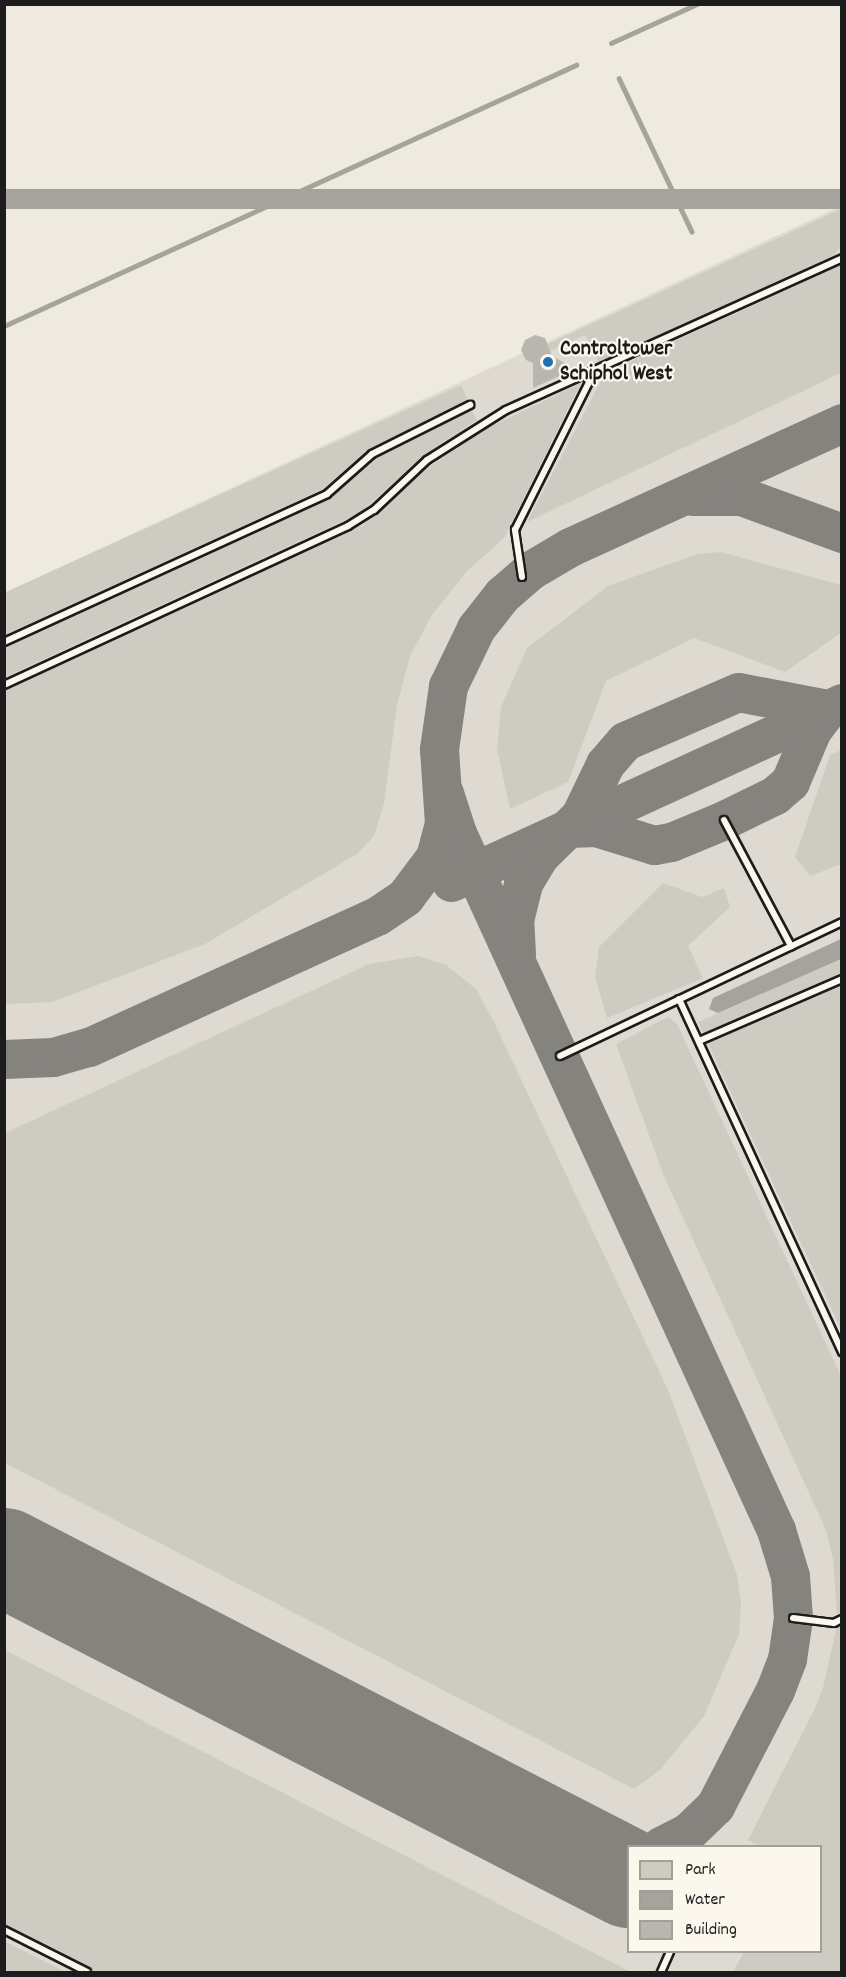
<!DOCTYPE html>
<html>
<head>
<meta charset="utf-8">
<style>
  body { margin:0 }
  #map { position:relative; width:846px; height:1977px; overflow:hidden; background:#eeeadf; font-family:Dekko,sans-serif }
  div>[style] { position:absolute }
  [style*='--x'] { left:calc(var(--x)*1px); top:calc(var(--y)*1px); width:calc(var(--w)*1px); rotate:calc(var(--a)*1deg) }
  .built>* { inset:0; background:#dedad1 }
  .green>* { inset:0; background:#ceccc2 }
  .water>* { inset:0; background:#a6a39d; transform-origin:0 0 }
  .stream>* { height:4.5px; margin:-2.25px; padding:0 2.25px; transform-origin:2.25px; border-radius:2.25px; background:#a6a39d }
  .taxiway>* { height:39px; margin:-19.5px; padding:0 19.5px; transform-origin:19.5px; border-radius:19.5px; background:#85837e }
  .runway>* { height:99px; margin:-49.5px; padding:0 49.5px; transform-origin:49.5px; border-radius:49.5px; background:#85837e }
  .building>* { inset:0; background:#b9b6af }
  .roads { filter:drop-shadow(2px 0 #1c1c1c) drop-shadow(-2px 0 #1c1c1c) drop-shadow(0 2px #1c1c1c) drop-shadow(0 -2px #1c1c1c) }
  .service>* { height:6px; margin:-3px; padding:0 3px; transform-origin:3px; border-radius:3px; background:#fbf7ec }
  .dots>* { width:16px; height:16px; translate:-50% -50%; box-sizing:border-box; border:3px solid #fbf7ec; border-radius:50% }
  span { translate:-50% -50%; white-space:nowrap; text-align:center; line-height:1.15; -webkit-text-stroke:4.5px #fbf7ec; paint-order:stroke }
  .poi-label { font-size:22px; color:#1c1c1c; font-weight:700 }
  .left { translate:0 -50%; text-align:left }
  .frame { position:absolute; inset:0; border:6px solid #1c1c1c; pointer-events:none }
  .legend { position:absolute; left:627px; top:1845px; width:195px; height:108px; box-sizing:border-box; background:#fbf7ec; border:2px solid #a29f99; margin:0; padding:8px 10px; list-style:none; font-size:18px; color:#1c1c1c }
  .legend li { display:flex; align-items:center; gap:12px; height:30px }
  .legend b { width:30px; border:2px solid #a29f99 }
</style>
</head>
<body>
<div id="map">
  <div class="built">
    <div style="clip-path:polygon(evenodd,841px 206px,841px 1972px,5px 1972px,4px 593px,841px 206px,628px 1846px,820px 1846px,820px 1952px,628px 1952px,628px 1846px)"></div>
  </div>
  <div class="green">
    <div style="clip-path:polygon(841px 209px,841px 245px,834px 255px,599px 363px,585px 335px,548px 352px,548px 344px)"></div>
    <div style="clip-path:polygon(841px 265px,841px 373px,527px 522px,602px 379px,614px 369px)"></div>
    <div style="clip-path:polygon(581px 383px,504px 538px,467px 571px,432px 615px,410px 656px,397px 705px,384px 804px,374px 836px,357px 854px,205px 944px,52px 1002px,5px 1004px,5px 691px,363px 525px,424px 471px,471px 436px)"></div>
    <div style="clip-path:polygon(461px 385px,468px 401px,370px 449px,321px 490px,5px 635px,4px 593px)"></div>
    <div style="clip-path:polygon(471px 408px,477px 420px,437px 446px,358px 514px,5px 677px,4px 648px,327px 500px,383px 451px)"></div>
    <div style="clip-path:polygon(721px 552px,841px 585px,841px 633px,785px 672px,694px 638px,606px 681px,568px 782px,510px 809px,497px 749px,501px 707px,527px 648px,608px 586px,697px 554px)"></div>
    <div style="clip-path:polygon(841px 750px,841px 864px,810px 876px,795px 857px,830px 755px)"></div>
    <div style="clip-path:polygon(663px 883px,702px 897px,724px 888px,730px 907px,688px 946px,703px 978px,607px 1018px,595px 977px,599px 947px)"></div>
    <div style="clip-path:polygon(418px 956px,446px 965px,476px 989px,493px 1020px,669px 1392px,737px 1575px,741px 1602px,739px 1634px,704px 1716px,660px 1770px,634px 1789px,5px 1463px,5px 1133px,369px 964px)"></div>
    <div style="clip-path:polygon(841px 959px,841px 1329px,698px 1022px)"></div>
    <div style="clip-path:polygon(668px 1017px,677px 1024px,841px 1376px,842px 1612px,837px 1614px,833px 1559px,826px 1530px,663px 1174px,616px 1044px)"></div>
    <div style="clip-path:polygon(841px 1623px,841px 1972px,733px 1972px,744px 1952px,820px 1952px,820px 1846px,761px 1846px,748px 1840px,814px 1710px,823px 1688px,837px 1625px)"></div>
    <div style="clip-path:polygon(5px 1650px,631px 1972px,96px 1972px,5px 1925px)"></div>
    <div style="clip-path:polygon(4px 1941px,65px 1972px,11px 1972px,5px 1969px)"></div>
  </div>
  <div class="water">
    <div style="left:841px;top:189px;width:20px;height:921px;rotate:90deg"></div>
    <div style="clip-path:polygon(841px 939px,841px 959px,718px 1013px,709px 1009px,713px 998px)"></div>
  </div>
  <div class="stream">
    <div style="--x:611;--y:43;--w:94;--a:-24.4"></div>
    <div style="--x:619;--y:78;--w:170;--a:64.6"></div>
    <div style="--x:4;--y:326;--w:629;--a:-24.53"></div>
  </div>
  <div class="taxiway">
    <div style="--x:692;--y:496;--w:49;--a:0"></div>
    <div style="--x:741;--y:496;--w:108;--a:20.1"></div>
    <div style="--x:444;--y:793;--w:42;--a:72"></div>
    <div style="--x:457;--y:833;--w:767;--a:65.41"></div>
    <div style="--x:776;--y:1530;--w:48;--a:73.1"></div>
    <div style="--x:790;--y:1576;--w:42;--a:85.9"></div>
    <div style="--x:793;--y:1618;--w:41;--a:98.3"></div>
    <div style="--x:787;--y:1659;--w:33;--a:111"></div>
    <div style="--x:775;--y:1690;--w:131;--a:117.3"></div>
    <div style="--x:715;--y:1806;--w:37;--a:136"></div>
    <div style="--x:688;--y:1832;--w:31;--a:153"></div>
    <div style="--x:569;--y:828;--w:27;--a:-2"></div>
    <div style="--x:596;--y:827;--w:61;--a:17.2"></div>
    <div style="--x:654;--y:845;--w:17;--a:-10"></div>
    <div style="--x:671;--y:842;--w:57;--a:-22.5"></div>
    <div style="--x:724;--y:820;--w:57;--a:-26.1"></div>
    <div style="--x:775;--y:795;--w:20;--a:-41"></div>
    <div style="--x:790;--y:782;--w:56;--a:-67.1"></div>
    <div style="--x:812;--y:730;--w:26;--a:-53"></div>
    <div style="--x:451;--y:882;--w:430;--a:-24.6"></div>
    <div style="--x:516;--y:954;--w:34;--a:-93"></div>
    <div style="--x:514;--y:920;--w:38;--a:-76"></div>
    <div style="--x:523;--y:883;--w:33;--a:-59"></div>
    <div style="--x:540;--y:855;--w:56;--a:-44.3"></div>
    <div style="--x:580;--y:816;--w:58;--a:-64.3"></div>
    <div style="--x:605;--y:764;--w:30;--a:-49"></div>
    <div style="--x:625;--y:741;--w:123;--a:-23.4"></div>
    <div style="--x:738;--y:692;--w:92;--a:10.7"></div>
    <div style="--x:4;--y:1059;--w:49;--a:-2.3"></div>
    <div style="--x:53;--y:1057;--w:37;--a:-16"></div>
    <div style="--x:89;--y:1047;--w:316;--a:-24.5"></div>
    <div style="--x:377;--y:916;--w:34;--a:-34"></div>
    <div style="--x:405;--y:897;--w:50;--a:-53.1"></div>
    <div style="--x:435;--y:857;--w:34;--a:-75"></div>
    <div style="--x:444;--y:824;--w:75;--a:-93.8"></div>
    <div style="--x:439;--y:749;--w:64;--a:-81.9"></div>
    <div style="--x:448;--y:686;--w:64;--a:-64.2"></div>
    <div style="--x:476;--y:628;--w:42;--a:-51.8"></div>
    <div style="--x:502;--y:595;--w:38;--a:-41"></div>
    <div style="--x:531;--y:570;--w:45;--a:-30.5"></div>
    <div style="--x:570;--y:547;--w:299;--a:-24.5"></div>
    <div style="--x:586;--y:1856;--w:42;--a:-4.1"></div>
  </div>
  <div class="runway">
    <div style="--x:4;--y:1557;--w:702;--a:27.22"></div>
  </div>
  <div class="building">
    <div style="clip-path:polygon(535px 335px,545px 338px,552px 356px,575px 369px,533px 388px,533px 363px,526px 360px,521px 350px,525px 340px)"></div>
  </div>
  <div class="roads">
    <div class="service">
      <div style="--x:522;--y:577;--w:48;--a:-98.5"></div>
      <div style="--x:515;--y:530;--w:177;--a:-63.4"></div>
      <div style="--x:4;--y:642;--w:355;--a:-24.6"></div>
      <div style="--x:327;--y:494;--w:60;--a:-41.6"></div>
      <div style="--x:372;--y:454;--w:110;--a:-26.6"></div>
      <div style="--x:4;--y:685;--w:379;--a:-24.8"></div>
      <div style="--x:348;--y:526;--w:31;--a:-32"></div>
      <div style="--x:374;--y:510;--w:73;--a:-43.3"></div>
      <div style="--x:427;--y:460;--w:93;--a:-32.3"></div>
      <div style="--x:506;--y:410;--w:369;--a:-24.3"></div>
      <div style="--x:724;--y:820;--w:143;--a:62"></div>
      <div style="--x:679;--y:999;--w:389;--a:65.2"></div>
      <div style="--x:699;--y:1041;--w:156;--a:-23.4"></div>
      <div style="--x:560;--y:1056;--w:312;--a:-25.4"></div>
      <div style="--x:793;--y:1618;--w:41;--a:7"></div>
      <div style="--x:834;--y:1623;--w:9;--a:-27"></div>
      <div style="--x:4;--y:1930;--w:93;--a:26.8"></div>
      <div style="--x:661;--y:1972;--w:22;--a:-66"></div>
    </div>
  </div>
  <div class="dots">
    <div style="left:548px;top:362px;background:#1f6fb2"></div>
  </div>
  <div class="poi-label">
    <span class="left" style="left:560px;top:362px">Controltower<br>Schiphol West</span>
  </div>
  <div class="frame"></div>
  <ul class="legend">
  <li><b style="height:16px;background:#ceccc2"></b>Park</li>
  <li><b style="height:16px;background:#a6a39d"></b>Water</li>
  <li><b style="height:16px;background:#b9b6af"></b>Building</li>
  </ul>
</div>
</body>
</html>
